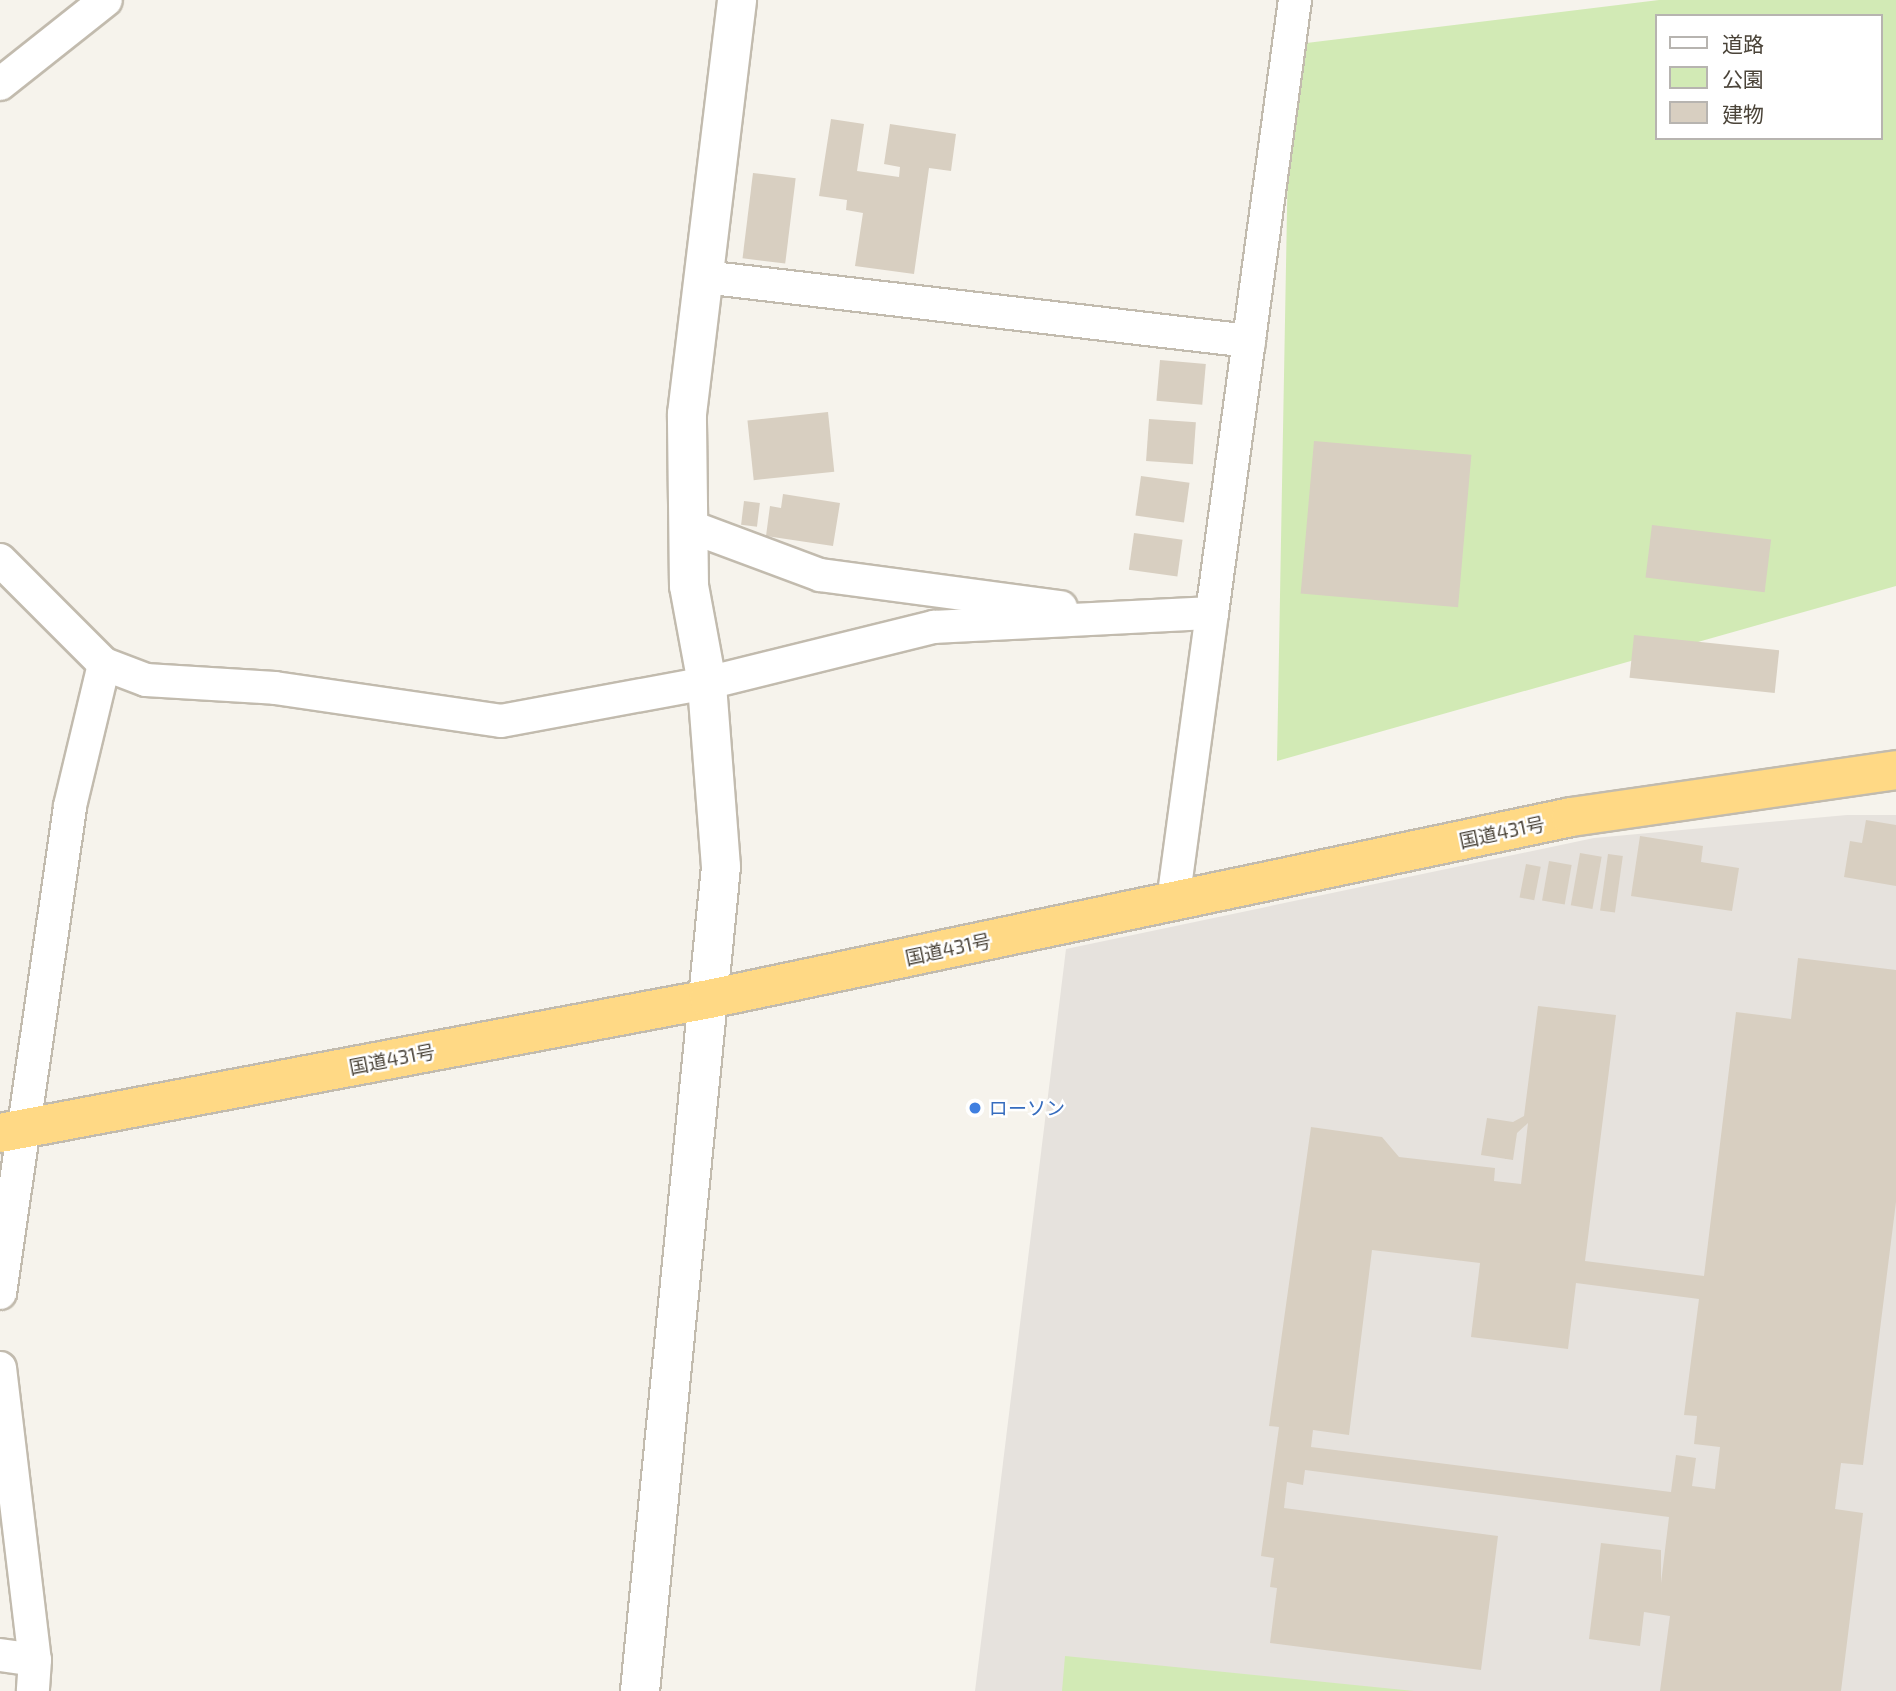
<!DOCTYPE html>
<html>
<head>
<meta charset="utf-8">
<style>
  body { margin:0 }
  #map { position:relative; width:1896px; height:1691px; overflow:hidden; background:#f6f3ec; font-family:"Exo 2","Noto Sans JP",sans-serif }
  div>[style] { position:absolute }
  [style*='--x'] { left:calc(var(--x)*1px); top:calc(var(--y)*1px); width:calc(var(--w)*1px); rotate:calc(var(--a)*1deg) }
  .industrial>* { inset:0; background:#e6e2dd }
  .green>* { inset:0; background:#d2eab5 }
  .building>* { inset:0; background:#d8cfc1; transform-origin:0 0 }
  .roads { filter:drop-shadow(2px 0 #c2bbae) drop-shadow(-2px 0 #c2bbae) drop-shadow(0 2px #c2bbae) drop-shadow(0 -2px #c2bbae) }
  .minor>* { height:32px; margin:-16px; padding:0 16px; transform-origin:16px; border-radius:16px; background:#fff }
  .tertiary>* { height:38px; margin:-19px; padding:0 19px; transform-origin:19px; border-radius:19px; background:#fff }
  .trunk>* { height:38px; margin:-19px; padding:0 19px; transform-origin:19px; border-radius:19px; background:#ffd985 }
  .dots>* { width:19px; height:19px; translate:-50% -50%; box-sizing:border-box; border:4px solid #fff; border-radius:50% }
  span { translate:-50% -50%; white-space:nowrap; text-align:center; line-height:1.15; -webkit-text-stroke:5px #fff; paint-order:stroke }
  .street-label { font-size:19px; color:#4b4439 }
  .shop-label { font-size:19px; color:#366cbe }
  .left { translate:0 -50%; text-align:left }
  .legend { position:absolute; left:1655px; top:14px; width:228px; height:126px; box-sizing:border-box; background:#fff; border:2px solid #b7b4b0; margin:0; padding:9px 12px; list-style:none; font-size:21px; color:#4b4439 }
  .legend li { display:flex; align-items:center; gap:14px; height:35px }
  .legend b { width:35px; border:2px solid #b7b4b0 }
</style>
</head>
<body>
<div id="map">
  <div class="industrial">
    <div style="clip-path:polygon(1847px 815px,1896px 815px,1896px 1691px,975px 1691px,1066px 949px,1594px 838px)"></div>
  </div>
  <div class="green">
    <div style="clip-path:polygon(evenodd,1659px 0,1896px 0,1896px 586px,1277px 761px,1290px 45px,1659px 0,1656px 16px,1880px 16px,1880px 138px,1656px 138px,1656px 16px)"></div>
    <div style="clip-path:polygon(1065px 1656px,1414px 1691px,1062px 1691px)"></div>
  </div>
  <div class="building">
    <div style="clip-path:polygon(831px 119px,864px 124px,857px 171px,899px 177px,900px 167px,884px 164px,890px 124px,956px 134px,951px 171px,929px 168px,914px 274px,855px 266px,863px 213px,846px 210px,847px 200px,819px 196px)"></div>
    <div style="left:753px;top:173px;width:43px;height:86px;rotate:7deg"></div>
    <div style="left:1160px;top:360px;width:46px;height:41px;rotate:5deg"></div>
    <div style="left:828px;top:412px;width:60px;height:81px;rotate:84deg"></div>
    <div style="left:1149px;top:419px;width:47px;height:42px;rotate:4deg"></div>
    <div style="left:1314px;top:441px;width:158px;height:153px;rotate:5deg"></div>
    <div style="left:1141px;top:476px;width:49px;height:40px;rotate:8deg"></div>
    <div style="clip-path:polygon(783px 494px,840px 503px,833px 546px,766px 536px,770px 506px,781px 508px)"></div>
    <div style="left:744px;top:501px;width:16px;height:24px;rotate:7deg"></div>
    <div style="left:1652px;top:525px;width:120px;height:53px;rotate:7deg"></div>
    <div style="left:1134px;top:533px;width:49px;height:37px;rotate:8deg"></div>
    <div style="left:1634px;top:635px;width:146px;height:43px;rotate:6deg"></div>
    <div style="clip-path:polygon(1866px 820px,1896px 825px,1896px 886px,1844px 877px,1850px 841px,1862px 843px)"></div>
    <div style="clip-path:polygon(1640px 836px,1703px 846px,1701px 862px,1739px 868px,1732px 911px,1631px 896px)"></div>
    <div style="left:1580px;top:853px;width:22px;height:53px;rotate:10deg"></div>
    <div style="left:1608px;top:854px;width:15px;height:57px;rotate:8deg"></div>
    <div style="left:1549px;top:861px;width:23px;height:40px;rotate:10deg"></div>
    <div style="left:1526px;top:864px;width:15px;height:34px;rotate:11deg"></div>
    <div style="clip-path:polygon(evenodd,1798px 958px,1896px 970px,1896px 1202px,1863px 1465px,1841px 1463px,1835px 1509px,1863px 1513px,1841px 1691px,1660px 1691px,1670px 1616px,1644px 1612px,1640px 1646px,1589px 1639px,1601px 1543px,1661px 1550px,1661px 1583px,1669px 1517px,1305px 1470px,1303px 1485px,1287px 1482px,1284px 1508px,1498px 1536px,1481px 1670px,1270px 1643px,1277px 1588px,1270px 1587px,1274px 1558px,1261px 1556px,1279px 1427px,1269px 1426px,1311px 1127px,1382px 1137px,1399px 1157px,1495px 1168px,1494px 1181px,1521px 1184px,1528px 1123px,1517px 1133px,1513px 1160px,1481px 1155px,1487px 1118px,1513px 1122px,1524px 1116px,1538px 1006px,1616px 1015px,1585px 1261px,1704px 1276px,1736px 1012px,1791px 1019px,1798px 958px,1372px 1250px,1480px 1263px,1471px 1337px,1568px 1349px,1576px 1283px,1699px 1299px,1684px 1415px,1697px 1416px,1694px 1444px,1720px 1447px,1715px 1489px,1692px 1486px,1696px 1458px,1676px 1455px,1671px 1492px,1311px 1447px,1313px 1430px,1349px 1435px,1372px 1250px)"></div>
  </div>
  <div class="roads">
    <div class="minor">
      <div style="--x:0;--y:84;--w:135;--a:-38.4"></div>
      <div style="--x:704;--y:277;--w:549;--a:6.7"></div>
      <div style="--x:689;--y:526;--w:140;--a:20.5"></div>
      <div style="--x:820;--y:575;--w:243;--a:7.6"></div>
      <div style="--x:0;--y:560;--w:147;--a:45"></div>
      <div style="--x:104;--y:664;--w:45;--a:20.9"></div>
      <div style="--x:146;--y:680;--w:129;--a:3.5"></div>
      <div style="--x:275;--y:688;--w:228;--a:8.3"></div>
      <div style="--x:501;--y:721;--w:209;--a:-10.5"></div>
      <div style="--x:707;--y:683;--w:234;--a:-13.9"></div>
      <div style="--x:934;--y:627;--w:278;--a:-2.9"></div>
      <div style="--x:1212;--y:613;--w:291;--a:97.7"></div>
      <div style="--x:1212;--y:613;--w:619;--a:-82.29"></div>
      <div style="--x:0;--y:1293;--w:492;--a:-81.8"></div>
      <div style="--x:70;--y:806;--w:146;--a:-76.5"></div>
      <div style="--x:0;--y:1368;--w:294;--a:83.2"></div>
      <div style="--x:35;--y:1660;--w:31;--a:94"></div>
      <div style="--x:0;--y:1655;--w:35;--a:8"></div>
    </div>
    <div class="tertiary">
      <div style="--x:640;--y:1691;--w:828;--a:-84.39"></div>
      <div style="--x:721;--y:867;--w:185;--a:-94.4"></div>
      <div style="--x:707;--y:683;--w:99;--a:-100.5"></div>
      <div style="--x:689;--y:586;--w:172;--a:-90.7"></div>
      <div style="--x:687;--y:414;--w:417;--a:-83.1"></div>
    </div>
    <div class="trunk">
      <div style="--x:0;--y:1133;--w:722;--a:-10.7"></div>
      <div style="--x:709;--y:999;--w:881;--a:-11.92"></div>
      <div style="--x:1571;--y:817;--w:328;--a:-8.2"></div>
    </div>
  </div>
  <div class="dots">
    <div style="left:975px;top:1108px;background:#3f7fe0"></div>
  </div>
  <div class="street-label">
    <span style="left:1502px;top:832px;rotate:-12deg">国道431号</span>
    <span style="left:948px;top:949px;rotate:-12deg">国道431号</span>
    <span style="left:392px;top:1059px;rotate:-11deg">国道431号</span>
  </div>
  <div class="shop-label">
    <span class="left" style="left:989px;top:1108px">ローソン</span>
  </div>
  <ul class="legend">
  <li><b style="height:9px;background:#fff"></b>道路</li>
  <li><b style="height:19px;background:#d2eab5"></b>公園</li>
  <li><b style="height:19px;background:#d8cfc1"></b>建物</li>
  </ul>
</div>
</body>
</html>
